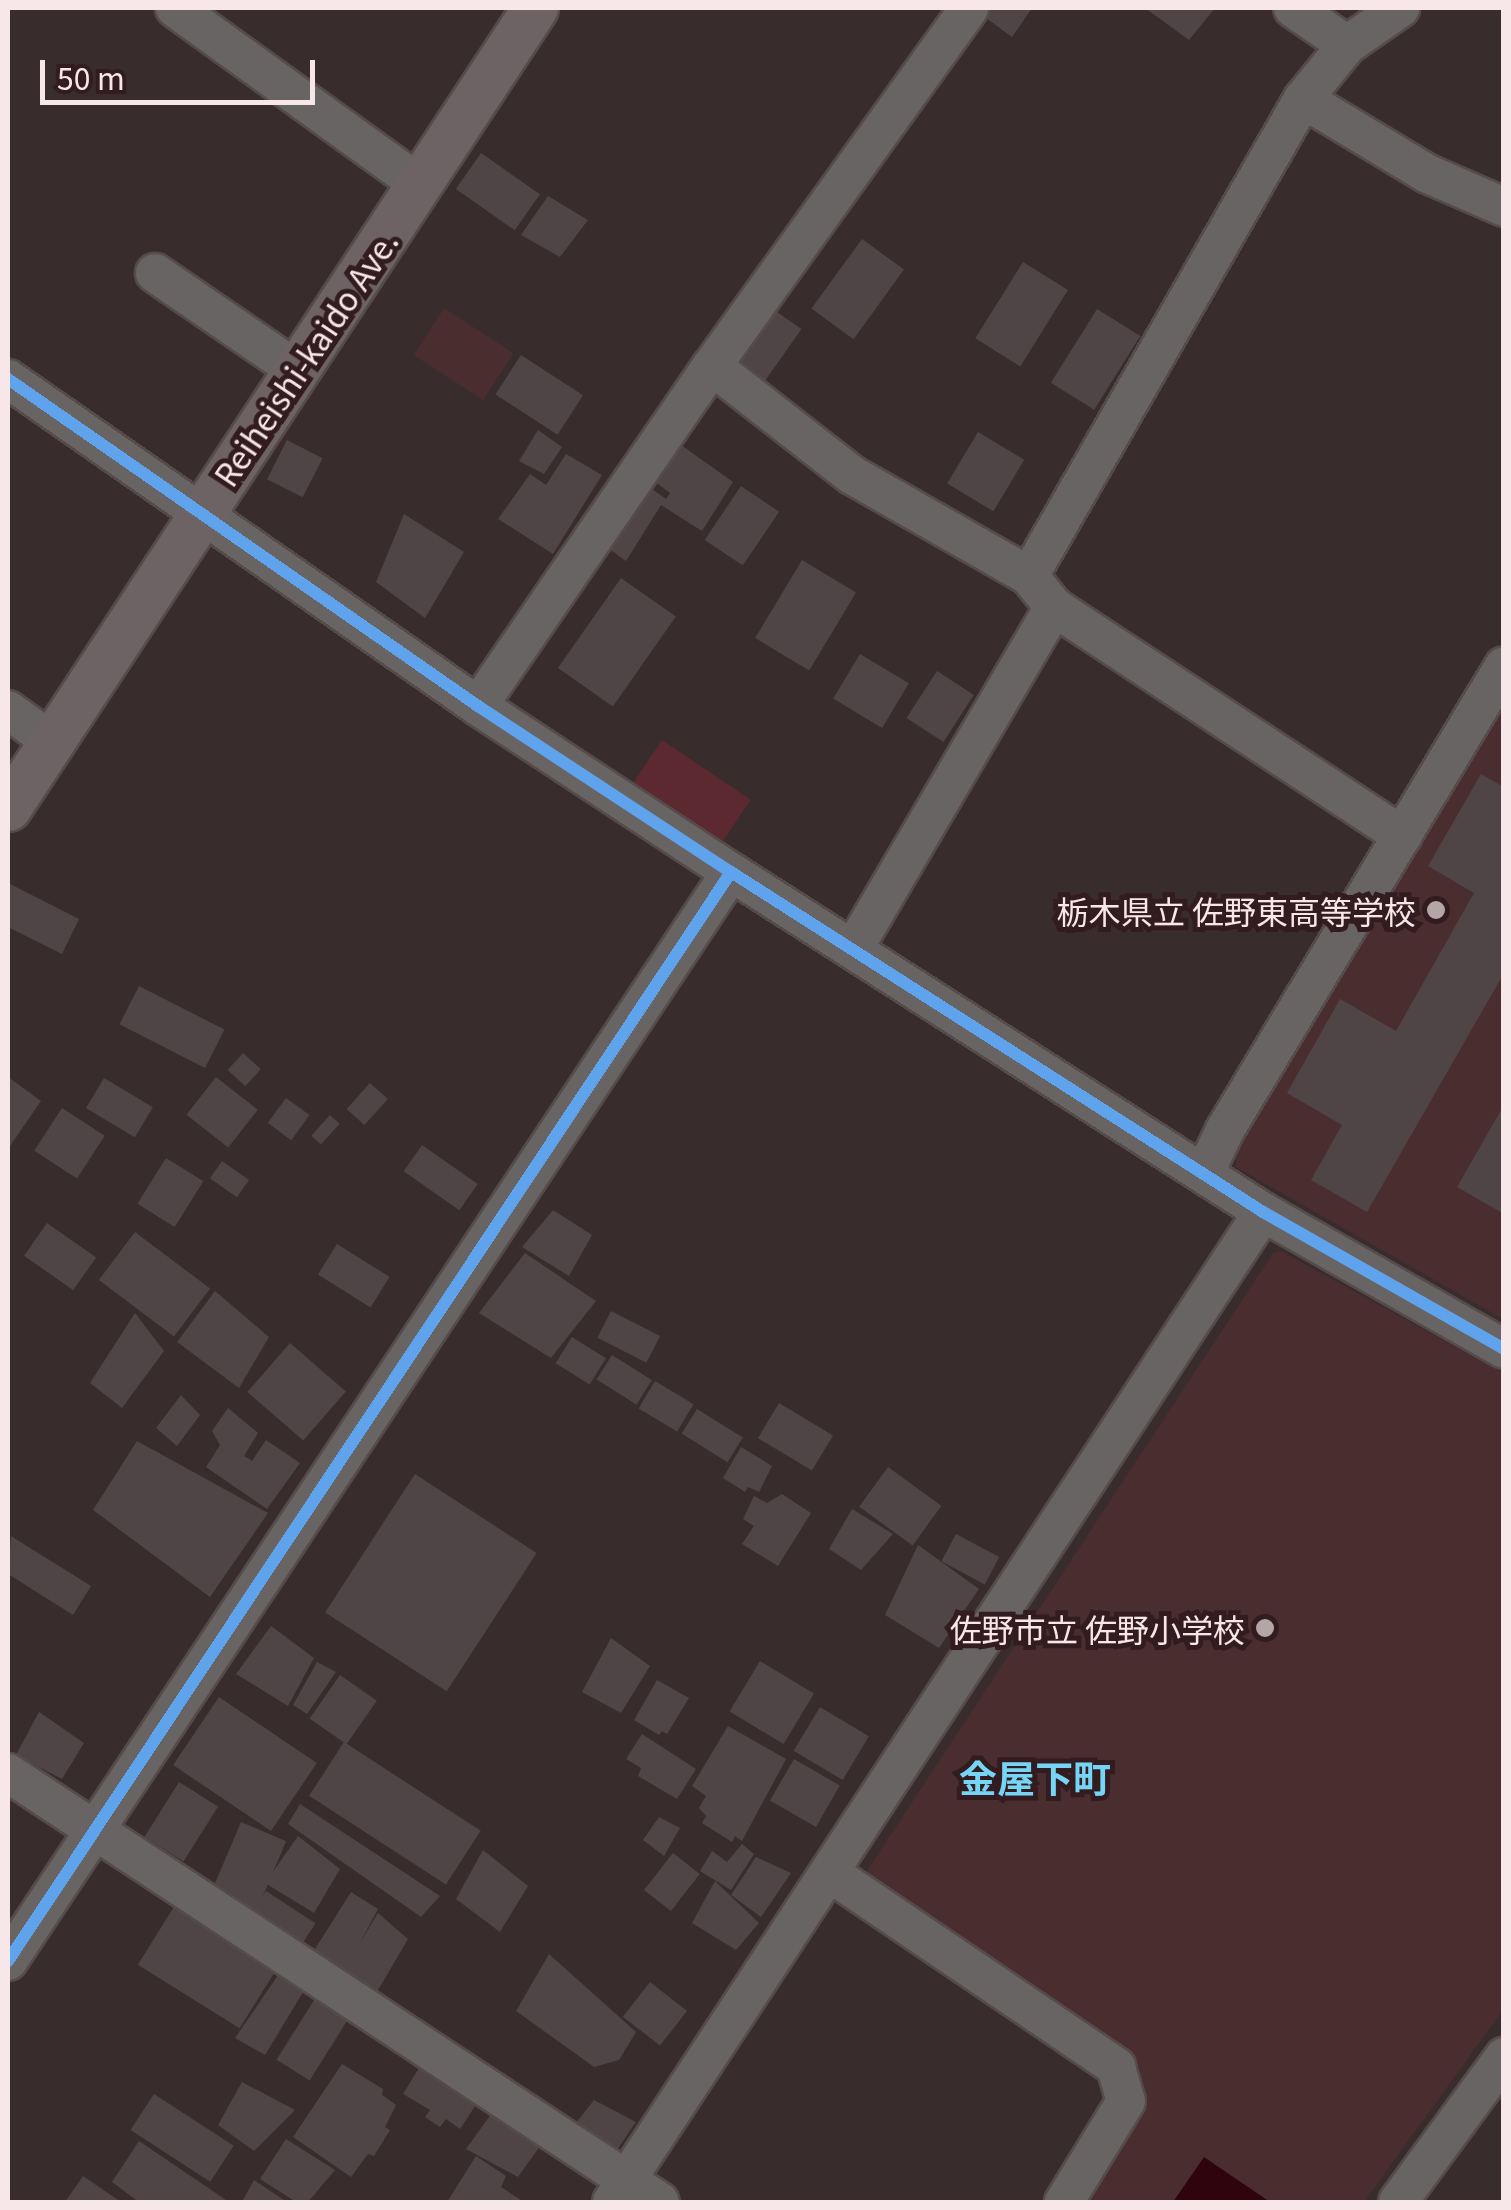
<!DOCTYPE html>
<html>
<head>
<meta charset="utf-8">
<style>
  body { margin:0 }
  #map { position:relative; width:1511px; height:2210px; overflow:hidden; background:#382c2c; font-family:Georgia,"Noto Sans JP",serif }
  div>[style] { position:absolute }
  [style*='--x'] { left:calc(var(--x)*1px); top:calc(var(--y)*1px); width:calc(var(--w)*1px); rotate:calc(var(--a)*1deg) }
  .built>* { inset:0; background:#4a2d2f; transform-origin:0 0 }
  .green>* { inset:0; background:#5b292f; transform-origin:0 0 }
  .water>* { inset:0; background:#2f040d }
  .building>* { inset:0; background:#504546; transform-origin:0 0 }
  .roads { filter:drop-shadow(2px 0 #564b4b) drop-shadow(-2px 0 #564b4b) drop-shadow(0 2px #564b4b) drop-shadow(0 -2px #564b4b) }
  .minor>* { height:38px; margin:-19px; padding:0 19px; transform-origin:19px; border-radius:19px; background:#696464 }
  .major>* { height:45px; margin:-22.5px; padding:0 22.5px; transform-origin:22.5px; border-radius:22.5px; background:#6d6364 }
  .cycleway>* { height:12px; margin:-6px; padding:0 6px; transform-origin:6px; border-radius:6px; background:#60a3ed }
  .dots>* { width:28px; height:28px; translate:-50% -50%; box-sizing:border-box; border:5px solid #331c1f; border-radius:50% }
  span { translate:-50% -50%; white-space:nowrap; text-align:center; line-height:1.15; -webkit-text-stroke:10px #331c1f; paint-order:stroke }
  .street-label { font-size:32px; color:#f7e7e8 }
  .poi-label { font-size:32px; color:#f7e7e8 }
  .right { translate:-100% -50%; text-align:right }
  .quarter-label { font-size:38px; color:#76d4f4; font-weight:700 }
  .frame { position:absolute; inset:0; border:10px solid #f7e7e8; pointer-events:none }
  .scale { position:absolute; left:40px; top:60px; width:275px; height:45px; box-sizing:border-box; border:5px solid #f7e7e8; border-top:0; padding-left:12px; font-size:30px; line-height:35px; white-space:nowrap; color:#f7e7e8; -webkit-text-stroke:8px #331c1f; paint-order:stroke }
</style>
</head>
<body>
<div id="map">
  <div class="built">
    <div style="left:444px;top:308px;width:83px;height:56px;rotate:33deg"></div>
    <div style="clip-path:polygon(1503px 687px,1503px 1319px,1236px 1167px,1235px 1133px)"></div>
    <div style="clip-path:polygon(1281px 1251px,1503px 1373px,1503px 2010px,1364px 2202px,1088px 2202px,1082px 2188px,1132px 2103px,859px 1883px,1273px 1253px)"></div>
  </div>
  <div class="green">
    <div style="left:662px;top:740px;width:107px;height:55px;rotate:34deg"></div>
  </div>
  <div class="water">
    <div style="clip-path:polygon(1204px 2157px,1270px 2202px,1173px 2202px)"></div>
  </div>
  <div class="building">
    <div style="clip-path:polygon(981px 8px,1032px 8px,1012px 37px,978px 12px)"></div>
    <div style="clip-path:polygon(1145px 8px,1215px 8px,1189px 40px)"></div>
    <div style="left:481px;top:153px;width:72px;height:44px;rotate:35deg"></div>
    <div style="clip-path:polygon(548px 196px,588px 220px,560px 257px,521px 235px)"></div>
    <div style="left:862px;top:239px;width:52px;height:86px;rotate:36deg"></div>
    <div style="left:1023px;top:262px;width:53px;height:90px;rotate:32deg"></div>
    <div style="left:767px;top:305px;width:42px;height:73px;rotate:35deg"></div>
    <div style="left:1097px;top:309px;width:51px;height:87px;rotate:32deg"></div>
    <div style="left:521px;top:355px;width:74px;height:47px;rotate:33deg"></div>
    <div style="clip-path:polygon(538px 430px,562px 447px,544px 474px,519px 461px)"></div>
    <div style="left:978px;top:432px;width:54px;height:60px;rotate:31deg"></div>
    <div style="left:287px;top:440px;width:40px;height:44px;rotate:27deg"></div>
    <div style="clip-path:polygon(677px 442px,733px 482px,702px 531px,661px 505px,626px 561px,601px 543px,642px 482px,666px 499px,670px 493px,653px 480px)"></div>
    <div style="clip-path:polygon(566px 454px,602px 475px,553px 554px,498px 519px,530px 474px,546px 485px)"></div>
    <div style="left:741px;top:486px;width:46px;height:65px;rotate:34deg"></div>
    <div style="clip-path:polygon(404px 514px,464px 552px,425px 618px,376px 582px)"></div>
    <div style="left:802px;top:560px;width:63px;height:91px;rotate:31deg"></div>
    <div style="left:621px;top:578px;width:67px;height:110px;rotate:35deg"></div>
    <div style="left:860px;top:654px;width:57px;height:52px;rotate:31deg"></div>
    <div style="left:937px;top:671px;width:44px;height:56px;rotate:33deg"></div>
    <div style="clip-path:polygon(1481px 774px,1504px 787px,1504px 973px,1367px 1212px,1311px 1180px,1342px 1125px,1287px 1093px,1340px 999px,1396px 1031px,1474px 893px,1428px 866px)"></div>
    <div style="clip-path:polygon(8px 883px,79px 919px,62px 954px,8px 927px)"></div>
    <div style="left:139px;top:986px;width:96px;height:43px;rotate:27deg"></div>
    <div style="left:243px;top:1053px;width:24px;height:23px;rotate:42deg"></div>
    <div style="clip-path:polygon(8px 1077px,41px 1101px,8px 1149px)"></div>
    <div style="left:216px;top:1077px;width:53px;height:48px;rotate:38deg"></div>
    <div style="left:104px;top:1078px;width:57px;height:35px;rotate:31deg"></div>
    <div style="left:370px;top:1083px;width:24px;height:35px;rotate:42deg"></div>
    <div style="left:286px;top:1098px;width:29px;height:31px;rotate:36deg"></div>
    <div style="clip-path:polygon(1504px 1105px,1504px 1214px,1457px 1187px)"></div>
    <div style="left:62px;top:1108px;width:51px;height:51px;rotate:33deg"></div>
    <div style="left:330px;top:1115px;width:13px;height:28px;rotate:42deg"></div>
    <div style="left:422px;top:1145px;width:68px;height:32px;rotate:35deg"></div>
    <div style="left:166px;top:1158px;width:44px;height:54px;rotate:32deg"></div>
    <div style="left:222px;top:1161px;width:33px;height:21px;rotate:35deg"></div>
    <div style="clip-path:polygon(553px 1210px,592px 1235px,569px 1276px,522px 1247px)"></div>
    <div style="left:47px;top:1223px;width:60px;height:40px;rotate:35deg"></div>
    <div style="left:135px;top:1232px;width:94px;height:60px;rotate:37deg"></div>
    <div style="left:337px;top:1244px;width:62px;height:36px;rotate:32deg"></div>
    <div style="clip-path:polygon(525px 1253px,596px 1301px,551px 1358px,479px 1313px)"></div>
    <div style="clip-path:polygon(215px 1291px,269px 1337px,239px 1388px,177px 1342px)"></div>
    <div style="left:611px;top:1311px;width:55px;height:30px;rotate:27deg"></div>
    <div style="clip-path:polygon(135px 1313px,164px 1351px,122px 1408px,90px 1383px)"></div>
    <div style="left:572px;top:1337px;width:40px;height:31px;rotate:32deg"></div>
    <div style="left:290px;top:1343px;width:74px;height:65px;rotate:41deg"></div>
    <div style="left:612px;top:1355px;width:47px;height:29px;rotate:32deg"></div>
    <div style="left:655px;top:1381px;width:45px;height:32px;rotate:31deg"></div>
    <div style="clip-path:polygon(181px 1395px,200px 1415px,177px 1446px,156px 1428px)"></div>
    <div style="left:779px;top:1403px;width:63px;height:41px;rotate:31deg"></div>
    <div style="clip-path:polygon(228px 1408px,258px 1433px,244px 1456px,252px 1461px,266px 1440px,300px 1463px,267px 1509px,206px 1467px,220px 1445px,212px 1431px)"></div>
    <div style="left:697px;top:1409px;width:54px;height:29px;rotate:32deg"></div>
    <div style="clip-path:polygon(137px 1441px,268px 1513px,210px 1597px,93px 1510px)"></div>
    <div style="clip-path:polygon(741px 1447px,772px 1466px,759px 1492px,748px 1487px,745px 1492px,723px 1478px)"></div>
    <div style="left:888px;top:1467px;width:66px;height:49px;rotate:36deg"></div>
    <div style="left:415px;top:1474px;width:145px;height:165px;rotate:33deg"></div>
    <div style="clip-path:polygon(782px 1494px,811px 1513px,778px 1566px,742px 1544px,754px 1526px,743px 1519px,754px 1496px,767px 1503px)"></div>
    <div style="clip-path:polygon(852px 1509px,893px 1534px,861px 1570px,829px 1549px)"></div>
    <div style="left:956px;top:1534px;width:49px;height:31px;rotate:28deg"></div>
    <div style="clip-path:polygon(11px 1536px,91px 1586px,73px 1615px,8px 1574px)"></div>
    <div style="clip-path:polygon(918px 1545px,979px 1589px,939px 1648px,885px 1615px)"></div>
    <div style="clip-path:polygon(271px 1626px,314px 1658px,288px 1706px,236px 1674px)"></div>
    <div style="clip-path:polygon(611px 1638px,650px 1666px,621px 1713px,582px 1692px)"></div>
    <div style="left:760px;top:1661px;width:63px;height:59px;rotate:31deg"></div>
    <div style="clip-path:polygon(317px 1662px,336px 1672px,307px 1714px,293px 1705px)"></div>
    <div style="left:340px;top:1675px;width:45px;height:53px;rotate:35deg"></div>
    <div style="clip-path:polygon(657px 1680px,689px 1698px,667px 1734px,662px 1731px,659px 1735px,634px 1720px)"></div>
    <div style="left:219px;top:1697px;width:118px;height:82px;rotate:34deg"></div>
    <div style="left:820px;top:1707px;width:57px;height:51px;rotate:31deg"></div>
    <div style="clip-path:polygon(39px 1712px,84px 1743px,62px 1779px,16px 1755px)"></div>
    <div style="clip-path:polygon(728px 1726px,786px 1759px,742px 1841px,735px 1836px,732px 1842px,702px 1823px,706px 1816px,699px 1808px,706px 1796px,692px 1786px)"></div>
    <div style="clip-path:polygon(642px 1734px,696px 1769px,677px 1799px,638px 1776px,641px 1768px,626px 1759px)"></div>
    <div style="left:344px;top:1742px;width:163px;height:64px;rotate:33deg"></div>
    <div style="left:794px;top:1759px;width:53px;height:48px;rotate:30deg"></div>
    <div style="left:179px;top:1782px;width:46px;height:65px;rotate:32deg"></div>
    <div style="clip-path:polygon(300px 1804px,440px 1896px,421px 1917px,288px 1824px)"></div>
    <div style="clip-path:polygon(659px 1817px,680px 1828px,664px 1856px,643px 1840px)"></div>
    <div style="left:241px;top:1822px;width:49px;height:82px;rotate:23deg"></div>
    <div style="clip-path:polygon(298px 1836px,340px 1869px,314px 1913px,265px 1883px)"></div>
    <div style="clip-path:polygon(742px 1844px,754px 1854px,731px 1890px,700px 1871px,712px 1851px,727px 1862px)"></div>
    <div style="clip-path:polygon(483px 1850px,528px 1886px,500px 1932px,456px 1899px)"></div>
    <div style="left:673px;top:1853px;width:34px;height:47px;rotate:38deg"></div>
    <div style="clip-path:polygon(756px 1857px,791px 1873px,761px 1917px,731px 1895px)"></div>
    <div style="clip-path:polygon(715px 1881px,759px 1923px,736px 1950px,692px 1923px)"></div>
    <div style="left:266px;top:1891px;width:59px;height:39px;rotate:33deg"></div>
    <div style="clip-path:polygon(351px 1892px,378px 1909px,360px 1943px,378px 1913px,408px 1939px,374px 1997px,310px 1957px)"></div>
    <div style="left:177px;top:1902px;width:120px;height:74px;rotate:32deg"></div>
    <div style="clip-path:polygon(549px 1954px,636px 2032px,619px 2060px,594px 2067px,516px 2011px)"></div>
    <div style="clip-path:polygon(283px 1968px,308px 1984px,265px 2055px,235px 2038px)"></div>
    <div style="left:650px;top:1982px;width:47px;height:44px;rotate:38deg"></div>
    <div style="left:319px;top:1992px;width:39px;height:80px;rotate:32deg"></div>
    <div style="clip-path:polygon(424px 2060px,483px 2094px,460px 2129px,446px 2119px,440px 2127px,425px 2117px,430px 2110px,403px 2094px)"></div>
    <div style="clip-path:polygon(342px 2064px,383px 2089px,382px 2095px,396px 2105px,385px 2127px,390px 2130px,374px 2156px,368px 2154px,351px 2177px,293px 2137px)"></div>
    <div style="clip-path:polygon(242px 2082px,295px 2110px,254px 2151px,218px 2125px)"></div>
    <div style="left:154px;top:2094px;width:95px;height:43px;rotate:33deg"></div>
    <div style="clip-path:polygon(594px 2100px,636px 2122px,610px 2160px,568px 2133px)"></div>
    <div style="clip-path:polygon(494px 2110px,548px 2135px,518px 2177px,466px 2149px)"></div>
    <div style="clip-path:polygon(286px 2139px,335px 2170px,308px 2202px,296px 2202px,260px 2179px)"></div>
    <div style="clip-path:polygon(139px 2141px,229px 2202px,139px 2202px,112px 2182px)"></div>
    <div style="clip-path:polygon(476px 2156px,506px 2176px,501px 2187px,524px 2202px,447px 2202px)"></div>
    <div style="clip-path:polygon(83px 2176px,121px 2202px,65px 2202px)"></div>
    <div style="clip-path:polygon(254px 2180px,287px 2202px,242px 2202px)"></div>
  </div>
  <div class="roads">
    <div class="minor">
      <div style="--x:175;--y:8;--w:302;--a:35.8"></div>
      <div style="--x:1293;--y:8;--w:65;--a:34.4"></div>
      <div style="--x:1303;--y:99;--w:146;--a:31"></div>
      <div style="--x:1428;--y:174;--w:83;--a:23.5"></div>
      <div style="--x:155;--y:273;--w:173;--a:34.4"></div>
      <div style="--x:712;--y:366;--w:177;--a:37.9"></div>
      <div style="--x:852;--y:475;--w:204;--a:29.7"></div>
      <div style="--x:1029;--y:576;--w:40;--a:51"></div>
      <div style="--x:1054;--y:607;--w:417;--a:33.3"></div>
      <div style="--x:8;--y:379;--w:573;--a:34.83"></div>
      <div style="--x:478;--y:706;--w:303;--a:33.3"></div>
      <div style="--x:731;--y:872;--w:631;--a:32.58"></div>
      <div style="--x:1263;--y:1212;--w:277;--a:29.6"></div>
      <div style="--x:1029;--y:576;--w:550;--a:-60.13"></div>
      <div style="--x:1303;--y:99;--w:70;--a:-50.8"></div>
      <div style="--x:1347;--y:45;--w:65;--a:-34.9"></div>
      <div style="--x:478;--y:706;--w:413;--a:-55.5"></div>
      <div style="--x:712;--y:366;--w:441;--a:-54.3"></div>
      <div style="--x:8;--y:710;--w:54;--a:36"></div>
      <div style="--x:854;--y:948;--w:395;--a:-59.6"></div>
      <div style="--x:1205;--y:1172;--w:47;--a:-64.5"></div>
      <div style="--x:1225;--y:1130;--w:541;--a:-58.98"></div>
      <div style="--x:8;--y:1773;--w:780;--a:33.34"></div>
      <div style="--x:830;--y:1873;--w:346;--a:34.1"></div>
      <div style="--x:1116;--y:2067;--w:35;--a:74"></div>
      <div style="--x:1126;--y:2101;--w:119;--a:121.5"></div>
      <div style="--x:8;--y:1961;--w:1307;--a:-56.42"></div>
      <div style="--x:612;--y:2202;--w:1185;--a:-56.67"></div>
      <div style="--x:1398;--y:2202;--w:180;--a:-53.8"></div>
    </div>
    <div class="major">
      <div style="--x:8;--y:808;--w:958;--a:-56.63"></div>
    </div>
  </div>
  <div class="cycleway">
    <div style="--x:8;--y:379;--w:573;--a:34.83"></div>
    <div style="--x:478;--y:706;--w:303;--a:33.3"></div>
    <div style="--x:731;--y:872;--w:631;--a:32.58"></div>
    <div style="--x:1263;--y:1212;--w:277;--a:29.6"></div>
    <div style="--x:8;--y:1961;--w:1307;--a:-56.42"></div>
  </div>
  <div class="dots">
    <div style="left:1436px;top:910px;background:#b4a6a6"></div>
    <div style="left:1265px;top:1628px;background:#b4a6a6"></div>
  </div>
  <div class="street-label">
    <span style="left:305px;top:358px;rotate:-56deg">Reiheishi-kaido Ave.</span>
  </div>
  <div class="poi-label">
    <span class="right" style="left:1416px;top:910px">栃木県立 佐野東高等学校</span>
    <span class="right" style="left:1245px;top:1628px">佐野市立 佐野小学校</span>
  </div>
  <div class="quarter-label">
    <span style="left:1035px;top:1777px">金屋下町</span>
  </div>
  <div class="frame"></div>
  <div class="scale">50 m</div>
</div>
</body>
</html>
